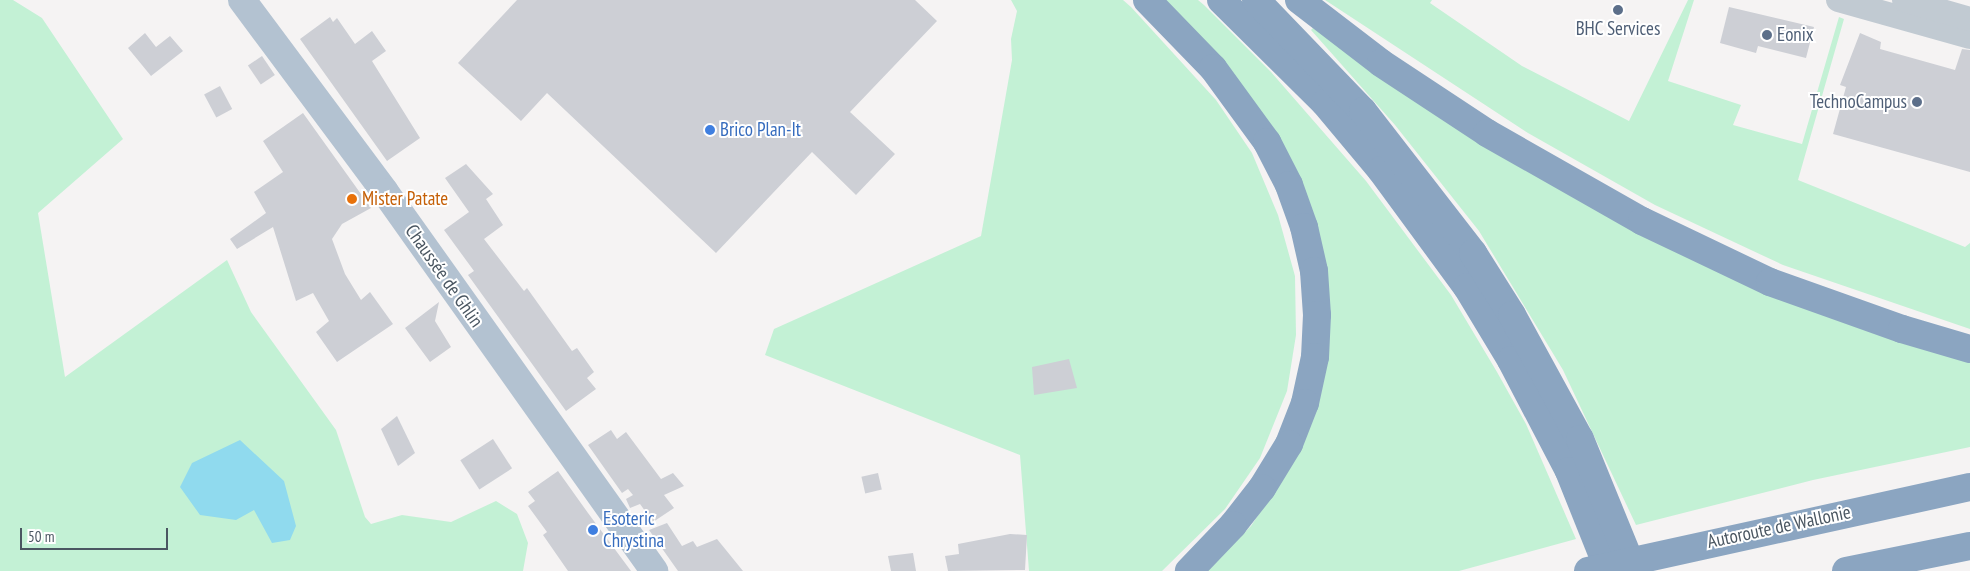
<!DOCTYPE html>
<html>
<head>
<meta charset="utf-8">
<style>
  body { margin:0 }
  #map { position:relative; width:1970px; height:571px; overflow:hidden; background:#f5f3f3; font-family:"PT Sans Narrow",sans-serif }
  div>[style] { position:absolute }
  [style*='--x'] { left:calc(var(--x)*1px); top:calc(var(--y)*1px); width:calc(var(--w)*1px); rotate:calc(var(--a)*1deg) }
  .green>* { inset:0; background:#c3f1d5 }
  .water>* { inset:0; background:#90daee }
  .building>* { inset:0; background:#cdcfd5; transform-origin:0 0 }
  .minor>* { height:24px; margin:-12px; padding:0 12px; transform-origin:12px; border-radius:12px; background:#c1cad2 }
  .major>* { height:28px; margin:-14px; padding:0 14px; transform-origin:14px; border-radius:14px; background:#b3c2d1 }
  .highway>* { height:28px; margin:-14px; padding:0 14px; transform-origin:14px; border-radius:14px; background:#8ba5c1 }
  .dots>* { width:14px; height:14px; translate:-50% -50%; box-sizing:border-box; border:2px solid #fff; border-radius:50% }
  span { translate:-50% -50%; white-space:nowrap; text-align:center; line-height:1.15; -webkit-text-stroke:4px #fff; paint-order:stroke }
  .service-label { font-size:19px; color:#4e5e75 }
  .left { translate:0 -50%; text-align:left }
  .right { translate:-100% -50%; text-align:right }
  .shop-label { font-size:19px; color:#366cbe }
  .food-label { font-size:19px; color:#c56008 }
  .street-label { font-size:19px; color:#4a5661 }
  .scale { position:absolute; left:20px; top:528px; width:148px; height:22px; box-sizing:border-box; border:2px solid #4a5661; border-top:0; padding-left:6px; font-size:15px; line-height:18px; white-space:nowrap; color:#4a5661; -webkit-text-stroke:4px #fff; paint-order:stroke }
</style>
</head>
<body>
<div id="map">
  <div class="green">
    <div style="clip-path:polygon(0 0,13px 0,42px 18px,123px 139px,38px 213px,65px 377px,227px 260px,251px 312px,336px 430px,365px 517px,371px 524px,402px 515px,451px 522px,496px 501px,517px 514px,528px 543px,523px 571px,0 571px)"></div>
    <div style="clip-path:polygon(1011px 0,1123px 0,1131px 7px,1216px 100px,1252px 153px,1278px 215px,1295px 276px,1296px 335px,1287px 391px,1260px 458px,1225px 509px,1162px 571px,1029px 571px,1020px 455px,765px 355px,774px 329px,981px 236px,1012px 60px,1011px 39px,1017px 11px)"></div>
    <div style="clip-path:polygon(1161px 0,1198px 0,1204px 5px,1271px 72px,1366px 181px,1451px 295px,1497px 372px,1526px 424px,1576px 539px,1459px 571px,1205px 571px,1251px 526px,1285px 474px,1311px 415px,1313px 216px)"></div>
    <div style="clip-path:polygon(1325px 0,1432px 0,1430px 3px,1522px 66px,1629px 121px,1688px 0,1694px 0,1668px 81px,1741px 105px,1733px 125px,1802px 144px,1839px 17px,1844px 19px,1798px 180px,1965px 247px,1970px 243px,1970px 329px,1783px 265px,1655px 205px,1528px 133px)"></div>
    <div style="clip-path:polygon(1313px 28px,1484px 144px,1970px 361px,1970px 447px,1813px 480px,1636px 525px,1563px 370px,1479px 231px,1395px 125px,1311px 30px)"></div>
  </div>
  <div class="water">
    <div style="clip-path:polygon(240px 440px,284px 481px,296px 526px,290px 540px,272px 543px,254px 510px,236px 520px,200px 515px,180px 487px,192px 463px)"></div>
  </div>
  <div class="building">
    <div style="clip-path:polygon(517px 0,915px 0,937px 21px,850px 112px,895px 154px,856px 195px,812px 152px,716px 253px,547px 93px,521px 121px,458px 63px)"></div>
    <div style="clip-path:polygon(1729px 7px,1814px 27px,1806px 58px,1758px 46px,1756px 53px,1720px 43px)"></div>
    <div style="clip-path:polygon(330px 17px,333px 22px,337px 18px,355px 44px,372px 31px,386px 51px,372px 61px,420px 138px,387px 161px,300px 39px)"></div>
    <div style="clip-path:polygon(145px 33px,156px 47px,170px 36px,183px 51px,151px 76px,128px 48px)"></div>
    <div style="clip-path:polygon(1860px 33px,1881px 42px,1880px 49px,1955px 70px,1962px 49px,1970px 50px,1970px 172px,1833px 134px,1846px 87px,1840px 85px)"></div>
    <div style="left:262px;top:56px;width:23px;height:17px;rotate:56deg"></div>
    <div style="left:220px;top:86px;width:26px;height:18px;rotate:62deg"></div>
    <div style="clip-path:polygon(303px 113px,371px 208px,342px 224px,332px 239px,345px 274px,361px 300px,370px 292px,393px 324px,337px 362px,316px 332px,329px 321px,313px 293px,296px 301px,273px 227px,237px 249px,230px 239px,266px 213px,254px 192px,283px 172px,263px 141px)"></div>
    <div style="clip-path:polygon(466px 164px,493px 194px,486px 199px,503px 225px,484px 239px,524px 291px,527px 288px,572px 351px,577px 348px,594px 372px,587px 378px,596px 389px,566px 411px,468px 275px,474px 271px,444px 230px,469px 212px,445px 178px)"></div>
    <div style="clip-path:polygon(439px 302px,435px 321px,451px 347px,430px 362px,405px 328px)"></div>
    <div style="clip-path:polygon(1069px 359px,1077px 388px,1034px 395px,1032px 367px)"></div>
    <div style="clip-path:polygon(397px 416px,415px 453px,398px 466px,381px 429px)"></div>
    <div style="clip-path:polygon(611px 430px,617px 439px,626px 432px,661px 479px,673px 473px,684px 486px,664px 495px,674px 508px,653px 522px,640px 504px,630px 508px,626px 499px,633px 495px,628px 489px,622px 493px,588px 445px)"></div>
    <div style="left:493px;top:439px;width:35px;height:39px;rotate:57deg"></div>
    <div style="clip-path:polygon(558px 471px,588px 513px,631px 571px,568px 571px,543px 535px,547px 532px,528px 506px,535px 501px,528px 492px)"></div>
    <div style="left:878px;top:473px;width:17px;height:17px;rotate:77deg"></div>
    <div style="clip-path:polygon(667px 523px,682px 546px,693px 541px,697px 547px,717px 539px,743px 571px,678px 571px,649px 530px)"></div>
    <div style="clip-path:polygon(1010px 534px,1027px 535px,1025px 570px,948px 571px,945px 556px,959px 554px,958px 544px)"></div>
    <div style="clip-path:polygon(913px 553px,916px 571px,891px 571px,888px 556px)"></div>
  </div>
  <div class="minor">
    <div style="--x:1838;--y:0;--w:137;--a:15.7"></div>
    <div style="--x:1904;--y:0;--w:69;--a:16.1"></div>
  </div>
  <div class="major">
    <div style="--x:242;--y:0;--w:239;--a:53.3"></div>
    <div style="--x:385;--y:192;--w:465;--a:54.6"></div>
  </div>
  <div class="highway">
    <div style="--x:1147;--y:0;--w:95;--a:45.9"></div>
    <div style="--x:1213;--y:68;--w:92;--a:53.9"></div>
    <div style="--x:1267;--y:142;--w:48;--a:62.9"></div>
    <div style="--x:1289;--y:185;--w:45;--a:70.3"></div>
    <div style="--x:1304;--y:227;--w:45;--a:77.2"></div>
    <div style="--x:1314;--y:271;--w:44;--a:86.1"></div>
    <div style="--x:1317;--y:315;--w:42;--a:92.7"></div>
    <div style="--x:1315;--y:357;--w:47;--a:102.3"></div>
    <div style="--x:1305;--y:403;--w:44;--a:111.3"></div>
    <div style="--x:1289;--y:444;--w:52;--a:121.5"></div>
    <div style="--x:1262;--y:488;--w:47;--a:128.1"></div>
    <div style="--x:1233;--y:525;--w:64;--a:133.7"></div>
    <div style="--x:1221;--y:0;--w:146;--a:44.7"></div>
    <div style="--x:1325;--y:103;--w:87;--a:50.1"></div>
    <div style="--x:1381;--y:170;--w:145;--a:53.7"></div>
    <div style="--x:1467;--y:287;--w:85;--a:58.9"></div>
    <div style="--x:1511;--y:360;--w:125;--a:62.4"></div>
    <div style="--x:1569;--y:471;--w:108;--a:68.2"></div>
    <div style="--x:1256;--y:0;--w:154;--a:46.1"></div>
    <div style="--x:1363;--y:111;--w:180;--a:52.2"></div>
    <div style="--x:1473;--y:253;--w:73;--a:57.8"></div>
    <div style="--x:1512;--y:315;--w:141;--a:61.3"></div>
    <div style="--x:1580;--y:439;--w:143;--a:67.8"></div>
    <div style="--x:1299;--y:0;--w:103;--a:37.5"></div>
    <div style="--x:1381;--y:63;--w:127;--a:33.4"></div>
    <div style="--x:1487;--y:133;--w:178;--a:29.6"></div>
    <div style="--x:1642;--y:221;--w:142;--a:25.5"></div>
    <div style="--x:1770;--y:282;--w:140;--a:19.6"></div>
    <div style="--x:1902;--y:329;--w:71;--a:16.4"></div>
    <div style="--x:1588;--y:571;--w:391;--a:-12.4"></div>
    <div style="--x:1846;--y:571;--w:126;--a:-11.4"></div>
  </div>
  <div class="dots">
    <div style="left:1618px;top:10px;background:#5c6f8a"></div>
    <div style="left:1767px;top:35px;background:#5c6f8a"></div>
    <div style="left:1917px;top:102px;background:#5c6f8a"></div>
    <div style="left:710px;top:130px;background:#3f7fe0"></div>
    <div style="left:352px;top:199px;background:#e8710a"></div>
    <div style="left:593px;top:530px;background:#3f7fe0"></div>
  </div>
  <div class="service-label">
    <span style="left:1618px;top:29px">BHC Services</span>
    <span class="left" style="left:1777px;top:35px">Eonix</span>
    <span class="right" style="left:1907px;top:102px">TechnoCampus</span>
  </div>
  <div class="shop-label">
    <span class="left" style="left:720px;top:130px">Brico Plan-It</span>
    <span class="left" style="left:603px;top:530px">Esoteric<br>Chrystina</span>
  </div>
  <div class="food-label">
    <span class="left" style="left:362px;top:199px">Mister Patate</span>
  </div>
  <div class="street-label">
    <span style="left:444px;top:276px;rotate:55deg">Chaussée de Ghlin</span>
    <span style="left:1779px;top:527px;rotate:-12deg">Autoroute de Wallonie</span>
  </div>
  <div class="scale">50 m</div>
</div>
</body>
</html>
